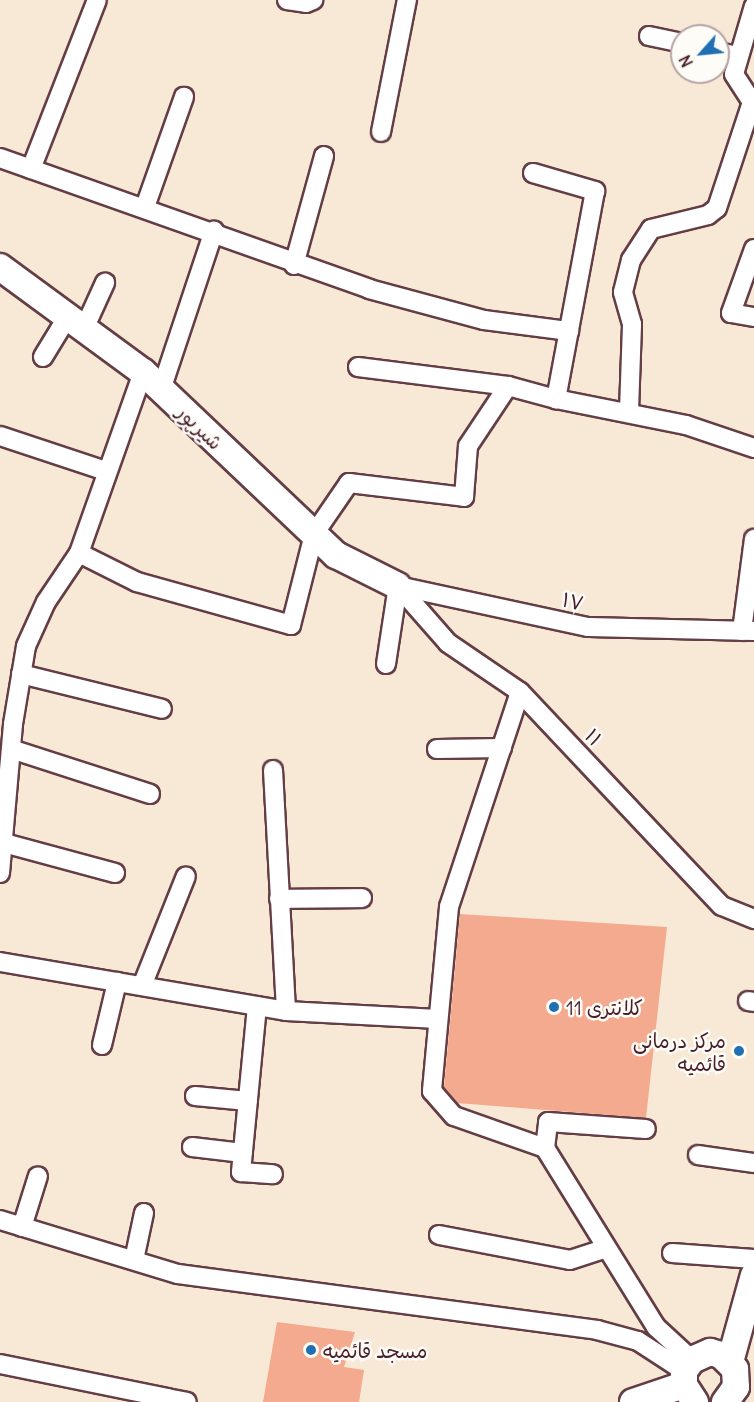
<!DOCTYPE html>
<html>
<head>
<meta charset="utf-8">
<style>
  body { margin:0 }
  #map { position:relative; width:754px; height:1402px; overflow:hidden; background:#f8e9d6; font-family:Delius,"Playpen Sans Arabic",sans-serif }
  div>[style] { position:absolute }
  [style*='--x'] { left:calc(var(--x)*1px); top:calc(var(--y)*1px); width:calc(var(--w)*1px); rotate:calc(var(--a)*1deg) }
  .building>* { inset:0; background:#f4aa8e }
  .roads { filter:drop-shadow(2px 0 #643d45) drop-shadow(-2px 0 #643d45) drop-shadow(0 2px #643d45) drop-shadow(0 -2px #643d45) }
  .street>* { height:18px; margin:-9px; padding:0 9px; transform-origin:9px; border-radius:9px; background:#fff }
  .secondary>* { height:26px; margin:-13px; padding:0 13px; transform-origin:13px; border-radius:13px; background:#fff }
  .dots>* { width:16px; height:16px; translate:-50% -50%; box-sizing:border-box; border:3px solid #fdfcf7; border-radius:50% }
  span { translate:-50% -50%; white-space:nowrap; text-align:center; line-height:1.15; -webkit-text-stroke:5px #fdfcf7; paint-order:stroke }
  .street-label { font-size:20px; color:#4a1f2b }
  .poi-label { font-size:20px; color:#4a1f2b }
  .left { translate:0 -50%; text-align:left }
  .right { translate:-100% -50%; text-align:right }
  .north { position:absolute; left:670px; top:24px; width:60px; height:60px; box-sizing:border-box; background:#fdfcf7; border:2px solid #b5a4a5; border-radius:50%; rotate:243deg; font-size:16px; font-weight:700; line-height:24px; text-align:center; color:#4a1f2b }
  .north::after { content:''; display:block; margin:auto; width:21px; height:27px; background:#1f6fb2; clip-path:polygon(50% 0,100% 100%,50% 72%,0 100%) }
</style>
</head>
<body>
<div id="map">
  <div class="building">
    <div style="clip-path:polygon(460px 914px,667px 927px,646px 1118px,458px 1103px,444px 1087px)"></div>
    <div style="clip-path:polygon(277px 1322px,355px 1332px,344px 1367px,364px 1370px,359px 1402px,263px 1402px)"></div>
  </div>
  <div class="roads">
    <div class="street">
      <div style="--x:287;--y:0;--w:19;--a:9"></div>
      <div style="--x:306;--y:3;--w:8;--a:-23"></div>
      <div style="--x:649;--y:36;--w:34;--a:12"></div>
      <div style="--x:718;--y:52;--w:21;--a:11"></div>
      <div style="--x:381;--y:132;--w:135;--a:-78.9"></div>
      <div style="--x:0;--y:158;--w:392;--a:19.5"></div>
      <div style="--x:369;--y:289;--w:119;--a:15.1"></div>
      <div style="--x:484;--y:320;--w:86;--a:7.4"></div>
      <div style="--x:31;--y:169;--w:181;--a:-68.7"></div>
      <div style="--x:533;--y:173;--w:65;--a:16.2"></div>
      <div style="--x:595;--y:191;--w:212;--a:100.6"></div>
      <div style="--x:556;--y:399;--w:133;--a:11.3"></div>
      <div style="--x:686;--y:425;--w:72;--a:18.7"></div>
      <div style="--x:145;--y:207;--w:117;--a:-70.5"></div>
      <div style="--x:754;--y:249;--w:68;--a:109.8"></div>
      <div style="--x:731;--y:313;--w:23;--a:10"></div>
      <div style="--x:294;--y:265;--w:113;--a:-74.6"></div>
      <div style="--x:84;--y:329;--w:51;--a:-65.5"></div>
      <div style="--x:43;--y:357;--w:48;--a:-58.6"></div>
      <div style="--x:358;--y:367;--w:151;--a:7.2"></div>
      <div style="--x:508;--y:386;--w:50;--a:15.2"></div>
      <div style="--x:161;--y:390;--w:168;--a:-71.6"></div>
      <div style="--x:629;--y:411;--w:87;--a:-88"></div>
      <div style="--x:632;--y:324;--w:33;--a:-106"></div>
      <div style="--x:623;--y:292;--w:33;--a:-76"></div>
      <div style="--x:631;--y:260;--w:37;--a:-57"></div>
      <div style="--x:651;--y:229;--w:59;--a:-13.8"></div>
      <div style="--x:708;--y:215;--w:11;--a:-38"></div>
      <div style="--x:717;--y:208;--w:112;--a:-71.7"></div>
      <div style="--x:752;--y:102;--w:33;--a:-123"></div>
      <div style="--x:734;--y:74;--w:71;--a:-73.6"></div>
      <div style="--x:0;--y:436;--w:112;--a:18.3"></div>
      <div style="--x:79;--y:553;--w:65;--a:26.6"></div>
      <div style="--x:137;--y:582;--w:160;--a:15.6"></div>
      <div style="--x:291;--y:625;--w:94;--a:-75.8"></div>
      <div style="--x:314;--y:534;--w:62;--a:-55.5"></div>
      <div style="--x:349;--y:483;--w:116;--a:6.9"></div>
      <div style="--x:464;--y:497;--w:51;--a:-85.5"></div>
      <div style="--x:468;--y:446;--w:72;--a:-56.3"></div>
      <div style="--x:398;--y:586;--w:76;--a:48.7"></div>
      <div style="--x:448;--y:643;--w:87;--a:34.2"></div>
      <div style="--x:520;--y:692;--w:294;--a:46.7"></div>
      <div style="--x:722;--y:906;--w:35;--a:22"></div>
      <div style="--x:398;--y:586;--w:194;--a:12.2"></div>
      <div style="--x:588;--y:627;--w:166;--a:1.4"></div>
      <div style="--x:742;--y:631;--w:93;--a:-82.6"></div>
      <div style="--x:386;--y:664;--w:79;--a:-81.3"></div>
      <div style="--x:21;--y:674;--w:145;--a:13.9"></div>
      <div style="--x:520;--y:692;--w:226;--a:108.3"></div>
      <div style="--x:449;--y:907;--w:185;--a:95.3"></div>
      <div style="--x:432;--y:1091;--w:33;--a:49"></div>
      <div style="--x:454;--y:1116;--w:96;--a:19.4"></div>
      <div style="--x:545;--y:1148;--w:211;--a:58.2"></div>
      <div style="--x:656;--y:1327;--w:49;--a:42.5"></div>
      <div style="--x:11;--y:749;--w:146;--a:17.9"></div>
      <div style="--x:437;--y:749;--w:65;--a:-0.9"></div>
      <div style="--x:273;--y:770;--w:241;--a:86.9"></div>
      <div style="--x:4;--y:843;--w:115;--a:15.1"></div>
      <div style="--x:0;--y:873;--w:150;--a:-85"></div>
      <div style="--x:13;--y:724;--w:79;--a:-80.5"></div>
      <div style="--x:26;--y:646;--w:48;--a:-65.6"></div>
      <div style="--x:46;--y:602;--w:59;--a:-56"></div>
      <div style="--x:79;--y:553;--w:192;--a:-70.5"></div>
      <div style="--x:279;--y:899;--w:83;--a:-0.7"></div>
      <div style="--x:0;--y:962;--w:290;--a:9.7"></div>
      <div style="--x:286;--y:1011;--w:152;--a:3"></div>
      <div style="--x:142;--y:986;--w:118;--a:-68.2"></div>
      <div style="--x:748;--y:1001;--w:6;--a:9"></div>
      <div style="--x:257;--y:1006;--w:167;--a:95.5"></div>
      <div style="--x:241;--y:1172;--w:32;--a:4"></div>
      <div style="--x:102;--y:1045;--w:65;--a:-76.6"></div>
      <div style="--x:195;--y:1096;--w:53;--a:5.4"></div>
      <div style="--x:192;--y:1147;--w:51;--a:6.7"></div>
      <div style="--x:545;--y:1148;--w:26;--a:-83"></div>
      <div style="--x:548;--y:1122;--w:98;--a:4.1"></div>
      <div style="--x:698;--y:1155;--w:57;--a:8.1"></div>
      <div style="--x:0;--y:1220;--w:186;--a:16.9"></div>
      <div style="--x:178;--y:1274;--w:423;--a:7.6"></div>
      <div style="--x:597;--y:1330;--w:42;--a:15"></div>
      <div style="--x:638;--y:1341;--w:55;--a:33.1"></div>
      <div style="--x:22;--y:1227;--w:53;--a:-72.6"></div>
      <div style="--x:439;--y:1235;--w:133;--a:10.8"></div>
      <div style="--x:570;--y:1260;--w:38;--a:-18"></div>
      <div style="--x:672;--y:1253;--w:82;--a:4.2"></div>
      <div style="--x:134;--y:1260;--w:48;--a:-78"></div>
      <div style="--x:0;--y:1364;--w:170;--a:11.5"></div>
      <div style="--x:167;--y:1398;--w:4;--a:90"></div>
      <div style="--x:167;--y:1398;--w:20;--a:11"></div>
    </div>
    <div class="secondary">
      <div style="--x:0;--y:267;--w:177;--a:36.3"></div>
      <div style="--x:143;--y:372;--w:266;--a:43.5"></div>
      <div style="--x:336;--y:555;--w:69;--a:26.6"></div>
      <div style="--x:730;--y:1362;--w:90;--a:-74.6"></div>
      <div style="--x:633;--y:1402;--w:54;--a:-18.4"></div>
      <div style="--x:695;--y:1402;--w:20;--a:-123"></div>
      <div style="--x:684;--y:1385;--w:14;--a:-90"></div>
      <div style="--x:684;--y:1371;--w:14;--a:-54"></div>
      <div style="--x:692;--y:1360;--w:20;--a:-24"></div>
      <div style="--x:710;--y:1352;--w:11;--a:15"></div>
      <div style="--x:721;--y:1355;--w:20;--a:45"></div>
      <div style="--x:735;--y:1369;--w:18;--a:87"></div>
      <div style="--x:736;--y:1387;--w:19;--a:126"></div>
    </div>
  </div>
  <div class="dots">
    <div style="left:554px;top:1007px;background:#1f6fb2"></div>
    <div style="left:739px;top:1051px;background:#1f6fb2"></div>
    <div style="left:311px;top:1350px;background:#1f6fb2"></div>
  </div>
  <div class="street-label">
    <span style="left:200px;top:427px;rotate:44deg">شیرپور</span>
    <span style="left:573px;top:601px;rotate:12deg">۱۷</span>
    <span style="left:594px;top:737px;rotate:47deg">۱۱</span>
  </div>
  <div class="poi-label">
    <span class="left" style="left:566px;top:1007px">کلانتری 11</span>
    <span class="right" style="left:726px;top:1052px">مرکز درمانی<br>قائمیه</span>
    <span class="left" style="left:323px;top:1350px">مسجد قائمیه</span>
  </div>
  <div class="north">N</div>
</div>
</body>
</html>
